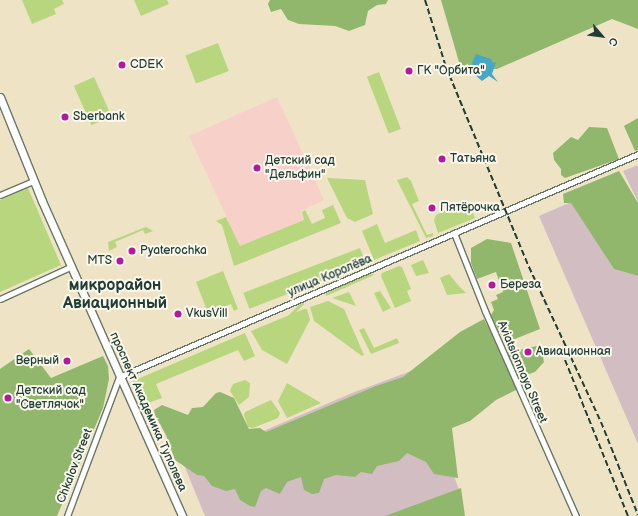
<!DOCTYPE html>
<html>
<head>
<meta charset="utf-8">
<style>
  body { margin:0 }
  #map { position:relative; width:638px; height:516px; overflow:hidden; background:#eee4c5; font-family:"Balsamiq Sans",sans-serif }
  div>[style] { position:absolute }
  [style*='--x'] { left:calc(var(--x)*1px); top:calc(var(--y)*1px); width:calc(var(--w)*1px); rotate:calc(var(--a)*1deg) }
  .built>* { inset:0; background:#f7d0ca }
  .industrial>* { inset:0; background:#d2bec2 }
  .green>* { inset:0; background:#b7d67e; transform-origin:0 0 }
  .forest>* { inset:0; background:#91b76d }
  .water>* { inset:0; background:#46a8c5 }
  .roads { filter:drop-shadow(1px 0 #677767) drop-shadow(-1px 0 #677767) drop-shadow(0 1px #677767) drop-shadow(0 -1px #677767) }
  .street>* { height:5px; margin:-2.5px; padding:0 2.5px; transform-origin:2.5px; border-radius:2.5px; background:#fff }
  .secondary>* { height:7px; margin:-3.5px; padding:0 3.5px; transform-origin:3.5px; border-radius:3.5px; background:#fff }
  .rail>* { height:2px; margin-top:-1px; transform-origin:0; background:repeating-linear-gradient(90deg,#1f3d34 0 6px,transparent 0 9px) }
  .dots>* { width:11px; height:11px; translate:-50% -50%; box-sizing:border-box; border:2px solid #fbf7ec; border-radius:50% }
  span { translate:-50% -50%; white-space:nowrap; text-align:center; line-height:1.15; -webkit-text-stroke:4px #fbf7ec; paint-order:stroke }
  .poi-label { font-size:12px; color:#1f3d34 }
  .left { translate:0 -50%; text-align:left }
  .right { translate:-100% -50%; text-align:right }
  .street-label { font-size:12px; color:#1f3d34 }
  .district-label { font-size:16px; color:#1f3d34; font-weight:700 }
  .north { position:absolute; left:582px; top:16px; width:40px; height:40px; -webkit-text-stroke:3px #fbf7ec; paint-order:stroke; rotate:118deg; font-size:11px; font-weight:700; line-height:16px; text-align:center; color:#1f3d34 }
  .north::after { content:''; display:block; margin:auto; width:14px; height:18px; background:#1f3d34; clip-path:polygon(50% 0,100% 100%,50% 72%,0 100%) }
</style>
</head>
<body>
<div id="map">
  <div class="built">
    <div style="clip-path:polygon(277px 97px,324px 200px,301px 211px,303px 220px,240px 246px,189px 136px)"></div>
  </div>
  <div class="industrial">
    <div style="clip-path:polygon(638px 165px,638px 202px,623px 171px)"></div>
    <div style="clip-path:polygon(571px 202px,614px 269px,638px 276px,638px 444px,539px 216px)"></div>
    <div style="clip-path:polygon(411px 371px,421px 383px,459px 490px,401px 516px,205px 516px,184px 465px,352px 393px)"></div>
  </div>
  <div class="green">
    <div style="clip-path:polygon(22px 0,62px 0,64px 4px,54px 9px,56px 14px,32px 24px)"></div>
    <div style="clip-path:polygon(134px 0,167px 0,169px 4px,141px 16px)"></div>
    <div style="left:218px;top:43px;width:30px;height:35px;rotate:69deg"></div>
    <div style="left:379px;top:72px;width:61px;height:13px;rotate:69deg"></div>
    <div style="left:94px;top:77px;width:43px;height:22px;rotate:66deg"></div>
    <div style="clip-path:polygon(407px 177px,411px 181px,419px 201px,412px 204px,427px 235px,433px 233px,433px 236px,426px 238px,397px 180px)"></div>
    <div style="clip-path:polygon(327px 178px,365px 180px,373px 214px,355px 222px,347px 218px)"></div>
    <div style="clip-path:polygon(28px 188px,61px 265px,0 292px,0 200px)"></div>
    <div style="clip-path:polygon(461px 204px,470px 206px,475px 218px,438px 233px,434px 220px,436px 215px)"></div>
    <div style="clip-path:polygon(333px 205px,341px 223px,234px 266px,222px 225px,216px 221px,226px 217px,240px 246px,304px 220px,302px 212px,305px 210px,312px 224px,325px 218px,322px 210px)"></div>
    <div style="clip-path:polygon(377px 224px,385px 243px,416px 230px,420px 241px,374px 260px,362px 231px)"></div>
    <div style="clip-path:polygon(146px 227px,153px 231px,145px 234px,143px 230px,115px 242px,117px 247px,109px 251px,108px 242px)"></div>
    <div style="left:360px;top:248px;width:17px;height:125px;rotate:69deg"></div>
    <div style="clip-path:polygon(423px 260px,429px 273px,416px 276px,411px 265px)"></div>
    <div style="clip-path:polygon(399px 266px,402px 267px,411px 289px,407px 291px,411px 301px,395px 308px,381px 276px,382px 273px)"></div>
    <div style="clip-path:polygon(223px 271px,238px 309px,234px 311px,231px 304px,208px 313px,196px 282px)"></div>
    <div style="clip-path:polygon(371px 273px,374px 275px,326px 296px,326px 292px)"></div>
    <div style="clip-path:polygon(449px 274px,458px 285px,466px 293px,447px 295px,440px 278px)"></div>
    <div style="clip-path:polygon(380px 291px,391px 308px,383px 312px,374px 293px)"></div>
    <div style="clip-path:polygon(349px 292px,356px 306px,332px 298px)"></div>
    <div style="clip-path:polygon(328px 301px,344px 309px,364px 355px,362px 356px,314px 321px,310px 307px)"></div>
    <div style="left:302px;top:302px;width:3px;height:59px;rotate:45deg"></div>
    <div style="clip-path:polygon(304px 309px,307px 309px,310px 320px,287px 364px,262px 350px,251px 331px)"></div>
    <div style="clip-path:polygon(364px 328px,374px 348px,397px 338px,399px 343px,371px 354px,359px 330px)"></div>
    <div style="clip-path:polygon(245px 333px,255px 356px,244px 361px,238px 350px,156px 384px,162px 398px,143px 405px,133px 381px)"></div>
    <div style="clip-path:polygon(245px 380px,250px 383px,249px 397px,239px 405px,230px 391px,233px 384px)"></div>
    <div style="clip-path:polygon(287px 383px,321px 403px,287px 418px,278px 401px)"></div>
    <div style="clip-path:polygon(271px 400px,280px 413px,278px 418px,253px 428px,248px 427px,244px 415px,245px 412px)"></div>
  </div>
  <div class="forest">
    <div style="clip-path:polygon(270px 0,388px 0,386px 4px,377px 5px,368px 11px,365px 25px,349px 31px,335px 26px,299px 24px,288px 20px,281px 9px,271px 12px,268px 4px)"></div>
    <div style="clip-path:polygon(441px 0,638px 0,638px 29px,612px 19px,497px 69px,461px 69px)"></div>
    <div style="clip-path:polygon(638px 118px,638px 150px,635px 151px,624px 126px)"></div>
    <div style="clip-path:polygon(589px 127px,607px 128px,619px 159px,565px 178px,561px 175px,561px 169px,554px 160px,553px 153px,571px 137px,578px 140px)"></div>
    <div style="clip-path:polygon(619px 171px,638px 203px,638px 276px,614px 269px,571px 203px,564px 203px,563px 194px)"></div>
    <div style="clip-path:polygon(487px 239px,511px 243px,540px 329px,505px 343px,491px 315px,494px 310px,491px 302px,498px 299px,496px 295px,503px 292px,496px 272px,477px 279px,471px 263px,471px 248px)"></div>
    <div style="clip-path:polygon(484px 319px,502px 354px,541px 345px,544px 362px,535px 372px,524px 376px,524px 386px,496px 400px,470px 421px,452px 428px,458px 478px,434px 474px,426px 462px,407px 453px,399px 461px,377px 466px,372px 474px,361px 472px,355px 477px,336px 475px,324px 479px,319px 493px,312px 494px,304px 490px,301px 477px,287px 482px,280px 494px,266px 488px,261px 491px,255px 507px,250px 506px,240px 500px,235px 489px,226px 491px,212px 486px,204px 476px,197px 475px,175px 460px,166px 435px,155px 415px,154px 410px,162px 405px,188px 415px,192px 408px,203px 407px,216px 393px,220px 392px,234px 398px,249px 429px,260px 428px,266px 432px,376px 386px,403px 377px,460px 332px)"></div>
    <div style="clip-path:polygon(29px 349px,51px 378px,103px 356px,108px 366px,109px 379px,103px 408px,57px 516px,0 516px,0 369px)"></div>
    <div style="clip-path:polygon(461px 488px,465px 516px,385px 516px)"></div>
  </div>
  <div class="water">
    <div style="clip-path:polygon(476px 54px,491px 59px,493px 63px,496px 62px,492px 74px,498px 82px,489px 76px,482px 81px,474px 74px,472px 63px)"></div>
  </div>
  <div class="roads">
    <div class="street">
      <div style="--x:0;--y:195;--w:36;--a:-23"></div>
      <div style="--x:454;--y:233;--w:84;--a:68.3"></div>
      <div style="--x:485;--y:311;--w:224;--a:66.1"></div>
      <div style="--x:0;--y:299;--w:77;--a:-24.6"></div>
      <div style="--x:67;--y:516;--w:148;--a:-69.5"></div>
      <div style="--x:119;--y:377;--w:565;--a:-23.25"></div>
    </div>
    <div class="secondary">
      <div style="--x:0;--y:97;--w:112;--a:68"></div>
      <div style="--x:42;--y:201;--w:345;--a:66"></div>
    </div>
  </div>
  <div class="rail">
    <div style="--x:425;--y:0;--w:70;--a:72.6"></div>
    <div style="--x:446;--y:67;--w:217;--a:67.5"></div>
    <div style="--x:529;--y:267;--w:171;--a:65.1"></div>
    <div style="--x:601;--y:422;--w:100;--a:68.3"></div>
    <div style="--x:565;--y:360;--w:168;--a:68"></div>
  </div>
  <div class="dots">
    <div style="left:122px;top:65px;background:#b5179e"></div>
    <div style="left:409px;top:71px;background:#b5179e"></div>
    <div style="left:65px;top:117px;background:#b5179e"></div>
    <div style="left:442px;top:159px;background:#b5179e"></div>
    <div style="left:257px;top:168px;background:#b5179e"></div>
    <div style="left:432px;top:208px;background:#b5179e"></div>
    <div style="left:132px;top:251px;background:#b5179e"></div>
    <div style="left:120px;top:261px;background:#b5179e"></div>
    <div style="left:492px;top:285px;background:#b5179e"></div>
    <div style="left:178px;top:314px;background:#b5179e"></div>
    <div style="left:528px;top:352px;background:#b5179e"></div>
    <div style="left:67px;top:361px;background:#b5179e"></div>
    <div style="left:8px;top:398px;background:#b5179e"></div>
  </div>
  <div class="poi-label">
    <span class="left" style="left:130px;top:65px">CDEK</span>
    <span class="left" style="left:417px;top:71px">ГК "Орбита"</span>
    <span class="left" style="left:73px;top:117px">Sberbank</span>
    <span class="left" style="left:450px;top:159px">Татьяна</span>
    <span class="left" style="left:265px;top:168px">Детский сад<br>"Дельфин"</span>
    <span class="left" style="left:440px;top:208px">Пятёрочка</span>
    <span class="left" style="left:140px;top:251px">Pyaterochka</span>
    <span class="right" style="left:112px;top:261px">MTS</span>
    <span class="left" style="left:500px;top:285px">Береза</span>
    <span class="left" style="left:186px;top:314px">VkusVill</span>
    <span class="left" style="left:536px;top:352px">Авиационная</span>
    <span class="right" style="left:59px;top:361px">Верный</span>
    <span class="left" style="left:16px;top:398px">Детский сад<br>"Светлячок"</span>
  </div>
  <div class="street-label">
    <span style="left:330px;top:276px;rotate:-23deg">улица Королёва</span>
    <span style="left:522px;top:372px;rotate:67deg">Aviatsionnaya Street</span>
    <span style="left:148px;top:412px;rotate:66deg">проспект Академика Туполева</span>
    <span style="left:75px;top:466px;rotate:-69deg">Chkalov Street</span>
  </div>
  <div class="district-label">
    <span style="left:115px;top:295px">микрорайон<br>Авиационный</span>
  </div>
  <div class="north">С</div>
</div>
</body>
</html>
